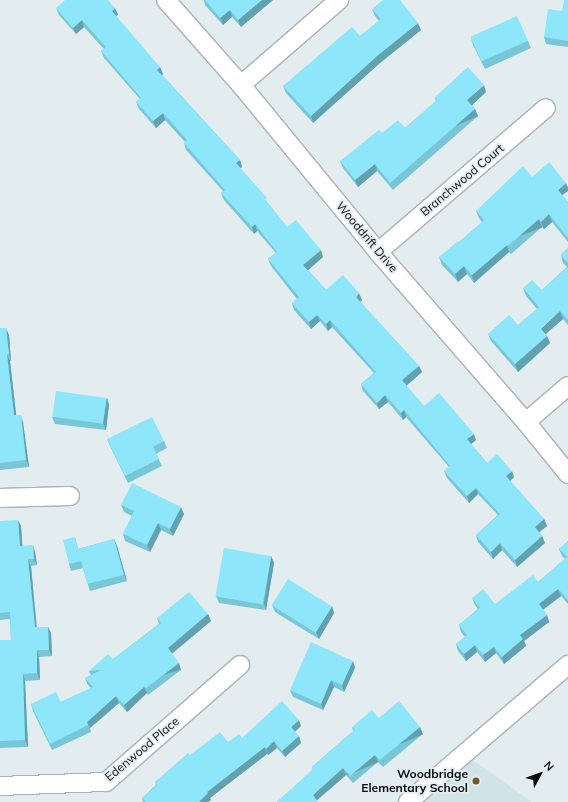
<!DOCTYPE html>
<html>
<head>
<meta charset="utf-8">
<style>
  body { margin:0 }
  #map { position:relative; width:568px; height:802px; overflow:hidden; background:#e3edf0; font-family:Mulish,sans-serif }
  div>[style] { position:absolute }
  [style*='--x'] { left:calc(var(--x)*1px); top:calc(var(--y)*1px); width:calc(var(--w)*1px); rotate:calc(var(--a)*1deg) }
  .built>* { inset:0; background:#d0e4e8 }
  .roads { filter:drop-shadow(1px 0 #a9b3b5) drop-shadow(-1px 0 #a9b3b5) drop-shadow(0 1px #a9b3b5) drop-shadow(0 -1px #a9b3b5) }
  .minor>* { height:18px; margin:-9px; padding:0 9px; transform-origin:9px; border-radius:9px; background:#fff }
  .wall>* { inset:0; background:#79c6d7 }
  .shaded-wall>* { inset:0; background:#63a1af; transform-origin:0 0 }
  .building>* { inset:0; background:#8de6fa; transform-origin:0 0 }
  .dots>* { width:11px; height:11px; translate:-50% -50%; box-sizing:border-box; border:2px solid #e3edf0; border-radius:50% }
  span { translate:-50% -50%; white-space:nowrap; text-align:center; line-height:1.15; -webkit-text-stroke:3.5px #e3edf0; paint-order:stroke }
  .street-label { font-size:12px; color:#0a0d0e }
  .poi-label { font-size:12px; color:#0a0d0e; font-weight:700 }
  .right { translate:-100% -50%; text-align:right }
  .north { position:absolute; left:520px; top:754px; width:40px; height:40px; -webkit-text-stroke:3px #e3edf0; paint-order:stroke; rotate:49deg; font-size:11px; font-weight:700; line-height:16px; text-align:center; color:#0a0d0e }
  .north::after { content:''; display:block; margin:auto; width:14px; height:18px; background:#0a0d0e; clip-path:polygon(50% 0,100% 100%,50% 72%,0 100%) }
</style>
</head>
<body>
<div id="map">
  <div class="built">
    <div style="clip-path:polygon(473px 760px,532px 802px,425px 802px)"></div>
  </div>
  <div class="roads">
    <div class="minor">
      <div style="--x:166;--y:0;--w:113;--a:48.6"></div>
      <div style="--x:241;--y:85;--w:216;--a:50.6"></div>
      <div style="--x:378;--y:252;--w:225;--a:49"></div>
      <div style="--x:526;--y:422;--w:67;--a:51.1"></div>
      <div style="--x:241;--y:85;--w:130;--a:-40.9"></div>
      <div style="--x:378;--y:252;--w:221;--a:-40.6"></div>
      <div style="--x:526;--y:422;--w:55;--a:-40.6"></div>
      <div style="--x:0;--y:498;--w:70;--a:-1.6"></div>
      <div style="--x:0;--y:786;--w:106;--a:-2.2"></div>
      <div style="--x:106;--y:782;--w:178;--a:-41.1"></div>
      <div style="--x:408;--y:802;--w:211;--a:-40.6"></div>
    </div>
  </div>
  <div class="wall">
    <div style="clip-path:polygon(204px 0,273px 0,241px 27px,232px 17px,223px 25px,205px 5px)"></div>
    <div style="clip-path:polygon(568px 0,568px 47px,546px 44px,544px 37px,562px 11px)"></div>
    <div style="clip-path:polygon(56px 8px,115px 8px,118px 15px,116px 16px,163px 74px,162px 75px,240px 160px,242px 167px,240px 168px,287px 227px,323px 257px,308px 270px,326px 290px,362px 300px,360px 302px,419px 366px,422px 372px,406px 386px,424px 406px,476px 440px,471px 444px,487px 463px,514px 477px,510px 481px,544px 519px,547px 526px,539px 532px,542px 536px,545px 543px,517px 567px,502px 550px,493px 559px,478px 542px,476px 535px,498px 515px,478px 494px,469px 503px,447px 478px,444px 471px,449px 467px,406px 417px,403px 420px,388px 402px,379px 409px,363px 391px,361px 384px,374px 373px,332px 327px,328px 331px,320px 321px,311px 329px,294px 310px,292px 303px,297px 299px,271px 266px,268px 259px,276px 253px,257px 231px,254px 234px,224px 200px,221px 193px,223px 191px,186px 150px,184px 143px,185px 142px,165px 120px,156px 128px,139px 109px,136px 102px,140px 99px,104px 58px,101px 51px,104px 49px,84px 27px,76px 34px,59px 15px)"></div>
    <div style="clip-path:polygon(372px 9px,421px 30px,380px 63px,313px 123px,286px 93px,283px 86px,360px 36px,379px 21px,375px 16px)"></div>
    <div style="clip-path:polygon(471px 38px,528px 41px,531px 48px,485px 69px,473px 45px)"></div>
    <div style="clip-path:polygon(486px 92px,472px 105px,475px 109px,478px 116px,393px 190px,377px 171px,358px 187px,343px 168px,340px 161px,382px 133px,405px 128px,436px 101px,435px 97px)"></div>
    <div style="clip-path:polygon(532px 177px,562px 196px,568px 202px,568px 242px,552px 222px,544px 229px,542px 227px,511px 254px,509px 252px,474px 283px,467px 274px,458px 282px,442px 265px,439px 257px,459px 242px,482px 222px,479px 218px,476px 211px)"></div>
    <div style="clip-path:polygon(568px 248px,568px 325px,563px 319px,546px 334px,550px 343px,518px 372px,491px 341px,488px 334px,518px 325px,537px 309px,526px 296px,523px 288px,542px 290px,567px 267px,563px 263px,561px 255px)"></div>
    <div style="clip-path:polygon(0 328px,9px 335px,11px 361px,10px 361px,16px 415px,23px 422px,29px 467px,0 470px)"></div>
    <div style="clip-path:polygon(107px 398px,109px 405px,106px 430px,55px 424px,52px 417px)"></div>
    <div style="clip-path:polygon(107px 439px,164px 441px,167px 448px,156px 454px,162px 466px,128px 483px,110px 446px)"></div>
    <div style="clip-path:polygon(121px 505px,184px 514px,173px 536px,161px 530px,150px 552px,125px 541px,123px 534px,132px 516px,124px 512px)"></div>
    <div style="clip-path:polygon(0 521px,21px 526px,22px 546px,35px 552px,37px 565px,31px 566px,37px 627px,48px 627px,51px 633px,52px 656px,39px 657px,40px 680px,25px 681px,28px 747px,0 748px,0 640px,11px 640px,10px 619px,0 620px)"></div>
    <div style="clip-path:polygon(75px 537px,78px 549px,114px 539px,117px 546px,127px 581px,90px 591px,83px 568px,71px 571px,69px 564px)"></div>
    <div style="clip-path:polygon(568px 541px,568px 604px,561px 596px,543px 610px,547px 615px,549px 622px,524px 641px,526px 646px,504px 664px,496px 653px,485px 662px,477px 652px,466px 661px,458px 651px,456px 644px,465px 637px,461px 632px,459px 625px,478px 609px,475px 605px,472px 598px,495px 604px,538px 582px,565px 559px,562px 556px,559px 549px)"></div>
    <div style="clip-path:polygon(271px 556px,274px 563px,266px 610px,219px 603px,216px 596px)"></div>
    <div style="clip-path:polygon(272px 605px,332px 606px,334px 613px,319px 639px,275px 612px)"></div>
    <div style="clip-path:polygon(208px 614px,211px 621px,172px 654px,181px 670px,148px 695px,147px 693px,127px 712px,119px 703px,90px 728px,91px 732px,52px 750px,33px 711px,31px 704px,61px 702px,91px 688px,88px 685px,85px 678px,91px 675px,89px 671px,113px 659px,159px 624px,157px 618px)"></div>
    <div style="clip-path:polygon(353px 661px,355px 668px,344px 692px,334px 687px,323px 710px,293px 697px,290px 690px)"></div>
    <div style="clip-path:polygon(379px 718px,423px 734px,383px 767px,378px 762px,353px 783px,346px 775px,317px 800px,277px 802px,313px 770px,312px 767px,353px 731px,352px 727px)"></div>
    <div style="clip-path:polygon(301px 726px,295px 732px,301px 743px,285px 757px,277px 748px,268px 755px,267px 754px,210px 798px,211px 800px,208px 802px,143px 802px,142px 798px,156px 785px,155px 782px,190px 755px,242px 738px)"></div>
  </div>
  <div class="shaded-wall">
    <div style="clip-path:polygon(262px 0,273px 0,241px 27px,238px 20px)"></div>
    <div style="clip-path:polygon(115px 8px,118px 15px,115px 17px,112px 11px)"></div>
    <div style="clip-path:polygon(230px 10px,232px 17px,223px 25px,220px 18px)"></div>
    <div style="clip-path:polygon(82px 20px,84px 27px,76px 34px,73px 28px)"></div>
    <div style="clip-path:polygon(418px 23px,421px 30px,380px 63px,313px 123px,311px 116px,377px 56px)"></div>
    <div style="clip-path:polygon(160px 67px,163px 74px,160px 77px,157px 70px)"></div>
    <div style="clip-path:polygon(484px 85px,486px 92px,470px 107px,467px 100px)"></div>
    <div style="left:475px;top:109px;width:8px;height:113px;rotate:67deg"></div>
    <div style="clip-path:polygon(163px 113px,165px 120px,156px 128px,153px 121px)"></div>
    <div style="clip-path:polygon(240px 160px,242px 167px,238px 170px,236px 163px)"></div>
    <div style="clip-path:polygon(375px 164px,377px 171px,358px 187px,355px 180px)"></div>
    <div style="clip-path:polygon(566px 183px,568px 188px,568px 191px,560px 197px,558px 190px)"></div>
    <div style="clip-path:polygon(549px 214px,552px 222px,544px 229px,541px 222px)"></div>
    <div style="left:539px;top:219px;width:9px;height:41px;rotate:69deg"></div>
    <div style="clip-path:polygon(255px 224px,257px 231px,254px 234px,252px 227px)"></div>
    <div style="clip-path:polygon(507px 245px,509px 252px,474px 283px,472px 275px)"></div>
    <div style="clip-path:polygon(321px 250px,323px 257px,306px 272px,303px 265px)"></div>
    <div style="clip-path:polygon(464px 266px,467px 274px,458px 282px,455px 274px)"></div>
    <div style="clip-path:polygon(359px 293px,362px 300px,358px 304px,356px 297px)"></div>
    <div style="clip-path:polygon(560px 311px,563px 319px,543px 336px,541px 329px)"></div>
    <div style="clip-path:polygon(317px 315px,320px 321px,311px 329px,309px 322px)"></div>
    <div style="clip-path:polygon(330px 320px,332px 327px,328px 331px,326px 324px)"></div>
    <div style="clip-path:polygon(6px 328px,9px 335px,11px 361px,9px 354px)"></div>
    <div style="clip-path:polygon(547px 336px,550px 343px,518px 372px,515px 364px)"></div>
    <div style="clip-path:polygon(7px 354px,10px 361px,17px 422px,14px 415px)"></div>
    <div style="clip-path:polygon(419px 366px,422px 372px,405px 387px,402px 380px)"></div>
    <div style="clip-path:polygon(385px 395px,388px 402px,379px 409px,377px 403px)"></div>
    <div style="clip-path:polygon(107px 398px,109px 405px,106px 430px,103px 423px)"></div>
    <div style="clip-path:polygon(404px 410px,406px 417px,403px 420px,401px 413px)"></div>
    <div style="clip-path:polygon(21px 415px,23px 422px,29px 467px,26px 460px)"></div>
    <div style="clip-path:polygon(474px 434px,476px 440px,469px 446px,467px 439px)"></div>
    <div style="clip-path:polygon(512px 471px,514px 477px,508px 483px,506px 476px)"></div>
    <div style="clip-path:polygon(476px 488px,478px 494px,469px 503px,467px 496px)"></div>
    <div style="clip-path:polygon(181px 507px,184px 514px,173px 536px,170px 529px)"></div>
    <div style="clip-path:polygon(544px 519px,547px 526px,537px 534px,535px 527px)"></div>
    <div style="clip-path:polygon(18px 520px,21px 526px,23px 553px,20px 546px)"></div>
    <div style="clip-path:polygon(158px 523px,161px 530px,150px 552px,147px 545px)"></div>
    <div style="clip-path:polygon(542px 536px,545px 543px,517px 567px,515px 560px)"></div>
    <div style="clip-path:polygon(114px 539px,117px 546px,127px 581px,124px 575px)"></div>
    <div style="clip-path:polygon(500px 543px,502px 550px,493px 559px,491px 552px)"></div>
    <div style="clip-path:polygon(33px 545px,35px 552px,37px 565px,34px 559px)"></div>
    <div style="clip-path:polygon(271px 556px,274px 563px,266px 610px,264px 603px)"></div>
    <div style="clip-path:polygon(28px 559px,31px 566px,37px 634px,35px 627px)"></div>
    <div style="clip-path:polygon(558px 589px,561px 596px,541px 611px,539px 604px)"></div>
    <div style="clip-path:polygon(332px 606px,334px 613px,319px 639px,316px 632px)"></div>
    <div style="clip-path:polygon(208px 614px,211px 621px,170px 655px,168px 648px)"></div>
    <div style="clip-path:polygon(547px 615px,549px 622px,524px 641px,526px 646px,504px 664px,502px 657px,520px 635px)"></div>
    <div style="clip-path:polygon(48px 627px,51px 633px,52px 656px,49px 650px)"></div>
    <div style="clip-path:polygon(475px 645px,477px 652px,466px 661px,464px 654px)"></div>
    <div style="clip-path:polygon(494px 647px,496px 653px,485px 662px,483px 655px)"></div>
    <div style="clip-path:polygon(37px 650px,39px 657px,40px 680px,37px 673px)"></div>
    <div style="clip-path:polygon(353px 661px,355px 668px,344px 692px,342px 685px)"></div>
    <div style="left:179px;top:663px;width:7px;height:41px;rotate:74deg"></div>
    <div style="clip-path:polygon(23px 674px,25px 681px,28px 747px,25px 740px)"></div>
    <div style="clip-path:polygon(331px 680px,334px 687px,323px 710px,321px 704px)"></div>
    <div style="clip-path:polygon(144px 687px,147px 693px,127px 712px,124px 705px)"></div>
    <div style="clip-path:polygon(116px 696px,119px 703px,90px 728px,87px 722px)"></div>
    <div style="clip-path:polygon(299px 720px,301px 726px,293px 733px,291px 727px)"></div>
    <div style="left:420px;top:727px;width:8px;height:52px;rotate:67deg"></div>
    <div style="clip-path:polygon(299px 736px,301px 743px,285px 757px,282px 751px)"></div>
    <div style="clip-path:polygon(274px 741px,277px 748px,268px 755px,266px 749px)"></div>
    <div style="clip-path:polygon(265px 747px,267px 754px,210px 798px,211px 800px,208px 802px,199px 802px,207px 792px)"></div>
    <div style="left:375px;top:755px;width:8px;height:33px;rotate:67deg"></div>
    <div style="clip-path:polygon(343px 768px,346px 775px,315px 802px,313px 795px)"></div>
  </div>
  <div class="building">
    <div style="clip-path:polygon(65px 0,108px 0,115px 8px,112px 11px,160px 67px,157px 70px,240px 160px,236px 163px,267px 198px,265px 200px,287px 227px,296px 220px,321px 250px,303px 265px,326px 290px,343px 275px,359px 293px,356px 297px,419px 366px,402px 380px,424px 406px,439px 393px,474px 434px,467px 439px,487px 463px,497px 454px,512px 471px,506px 476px,544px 519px,535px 527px,542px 536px,515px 560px,500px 543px,491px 552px,476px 535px,500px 514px,476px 488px,467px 496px,444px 471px,450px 466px,404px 410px,401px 413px,385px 395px,377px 403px,361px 384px,376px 372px,330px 320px,326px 324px,317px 315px,309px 322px,292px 303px,299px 297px,268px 259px,277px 252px,255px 224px,252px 227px,221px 193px,225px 190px,184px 143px,187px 140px,163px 113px,153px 121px,136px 102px,141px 98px,101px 51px,106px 47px,82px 20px,73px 28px,56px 8px)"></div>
    <div style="clip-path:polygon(205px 0,262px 0,238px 20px,230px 10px,220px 18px)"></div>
    <div style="clip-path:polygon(383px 0,400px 0,418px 23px,377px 56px,311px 116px,283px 86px,352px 27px,360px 36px,381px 19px,372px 9px)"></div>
    <div style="clip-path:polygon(564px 0,568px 0,568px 41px,544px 37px,548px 9px,562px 11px)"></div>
    <div style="left:517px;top:16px;width:27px;height:51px;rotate:66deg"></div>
    <div style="clip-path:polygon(468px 67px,484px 85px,467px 100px,475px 109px,390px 183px,375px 164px,355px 180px,340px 161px,379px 130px,382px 133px,398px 120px,405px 128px,437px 100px,435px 97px)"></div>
    <div style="clip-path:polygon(549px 162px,566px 183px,558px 190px,568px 202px,568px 238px,549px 214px,541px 222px,539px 219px,508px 246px,507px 245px,472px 275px,464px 266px,455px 274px,439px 257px,458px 241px,459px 242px,484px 220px,476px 211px,523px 166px,532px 177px)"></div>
    <div style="clip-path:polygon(568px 248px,568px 263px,561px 255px)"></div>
    <div style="clip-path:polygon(568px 267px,568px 320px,560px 311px,541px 329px,547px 336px,515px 364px,488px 334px,509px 315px,518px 325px,539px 307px,523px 288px,532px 280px,542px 290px)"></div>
    <div style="clip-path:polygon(0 328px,6px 328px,9px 354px,7px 354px,14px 415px,21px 415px,26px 460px,0 463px)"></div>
    <div style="left:56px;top:391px;width:51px;height:26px;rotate:8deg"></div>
    <div style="clip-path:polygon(152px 417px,164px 441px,153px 447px,159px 459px,125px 476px,107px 439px)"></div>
    <div style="clip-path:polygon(132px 483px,181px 507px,170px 529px,158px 523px,147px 545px,123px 534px,134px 511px,121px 505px)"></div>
    <div style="clip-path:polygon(18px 520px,20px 546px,33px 545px,34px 559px,28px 559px,35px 627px,48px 627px,49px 650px,37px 650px,37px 673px,23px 674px,25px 740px,0 741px,0 640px,11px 640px,10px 612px,0 613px,0 521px)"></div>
    <div style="clip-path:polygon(75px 537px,78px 549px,114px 539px,124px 575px,87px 584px,81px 561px,69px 564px,63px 540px)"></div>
    <div style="clip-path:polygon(568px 541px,568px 600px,558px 589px,539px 604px,547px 615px,520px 635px,523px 639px,502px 657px,494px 647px,483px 655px,475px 645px,464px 654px,456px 644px,467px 635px,459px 625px,480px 608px,472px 598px,483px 589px,495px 604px,533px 575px,538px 582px,567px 557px,559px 549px)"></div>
    <div style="left:224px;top:548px;width:48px;height:49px;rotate:10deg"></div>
    <div style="left:288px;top:579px;width:52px;height:31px;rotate:32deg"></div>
    <div style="clip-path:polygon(189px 592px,208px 614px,168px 648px,179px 663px,146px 688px,144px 687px,124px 705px,116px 696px,87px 722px,88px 725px,50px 744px,31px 704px,56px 692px,61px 702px,93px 687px,85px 678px,101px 670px,89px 671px,108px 654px,113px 659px,161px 623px,157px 618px)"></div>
    <div style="clip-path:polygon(311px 642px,353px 661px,342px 685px,331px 680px,321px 704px,290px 690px)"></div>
    <div style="clip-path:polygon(282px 701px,299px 720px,291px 727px,299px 736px,282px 751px,274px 741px,266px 749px,265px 747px,207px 792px,208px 793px,199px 802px,146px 802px,142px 798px,157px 785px,155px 782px,188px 753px,190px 755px,220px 732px,228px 742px,239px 734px,242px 738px)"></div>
    <div style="clip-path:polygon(399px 701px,420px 727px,380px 760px,375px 755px,350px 776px,343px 768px,313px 795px,318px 802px,277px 802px,313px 769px,312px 767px,354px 730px,352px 727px,372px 710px,379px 718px)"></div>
  </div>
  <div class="dots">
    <div style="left:476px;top:781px;background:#78552e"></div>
  </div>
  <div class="street-label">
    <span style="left:462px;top:180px;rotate:-40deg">Branchwood Court</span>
    <span style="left:367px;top:237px;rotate:50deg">Wooddrift Drive</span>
    <span style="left:142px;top:749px;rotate:-40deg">Edenwood Place</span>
  </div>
  <div class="poi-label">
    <span class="right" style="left:468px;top:781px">Woodbridge<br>Elementary School</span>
  </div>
  <div class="north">N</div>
</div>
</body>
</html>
